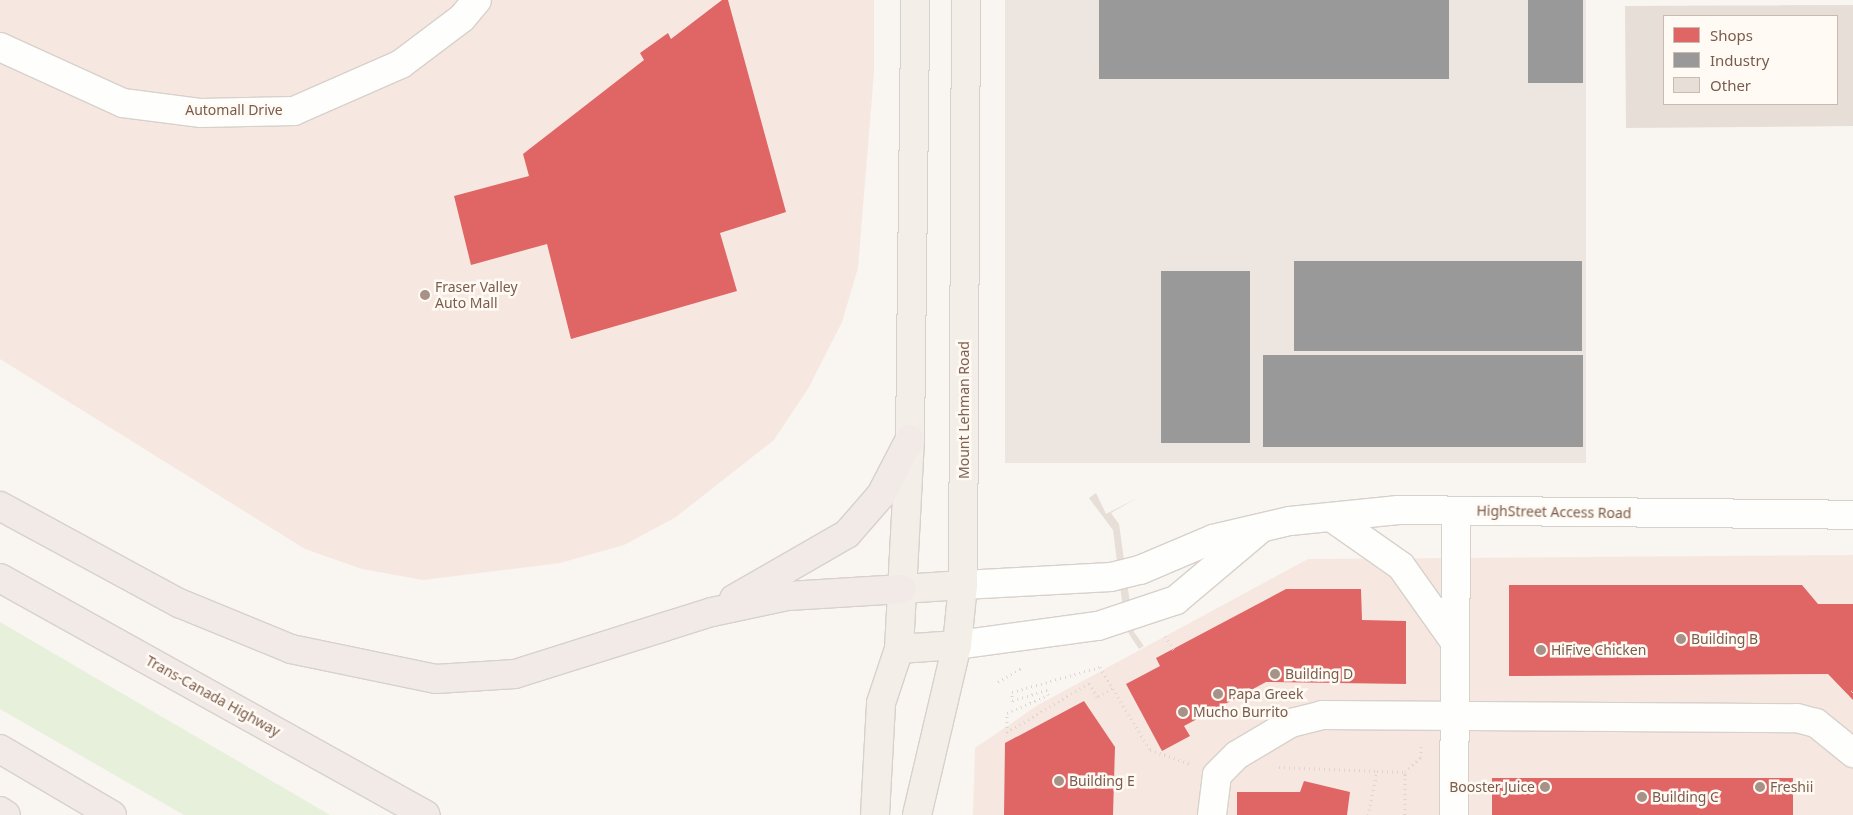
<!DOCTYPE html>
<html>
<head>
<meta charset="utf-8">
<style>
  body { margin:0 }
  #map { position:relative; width:1853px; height:815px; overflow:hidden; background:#f9f5f0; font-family:"Noto Sans",sans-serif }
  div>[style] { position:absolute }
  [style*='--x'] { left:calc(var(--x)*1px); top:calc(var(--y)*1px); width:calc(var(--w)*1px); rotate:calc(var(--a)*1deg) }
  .commercial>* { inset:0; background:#f6e8e1 }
  .industrial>* { inset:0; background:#ede5e0; transform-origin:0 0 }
  .green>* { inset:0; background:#e7f0db }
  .shops>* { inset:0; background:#e06666; transform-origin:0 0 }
  .industry>* { inset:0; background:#999; transform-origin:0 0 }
  .building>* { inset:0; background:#e6ded7 }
  .path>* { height:3px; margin-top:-1.5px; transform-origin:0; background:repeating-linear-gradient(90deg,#dcd5d0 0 1px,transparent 0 5px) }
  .roads { filter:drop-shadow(1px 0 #d7d1cb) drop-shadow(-1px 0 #d7d1cb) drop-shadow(0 1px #d7d1cb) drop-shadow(0 -1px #d7d1cb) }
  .minor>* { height:28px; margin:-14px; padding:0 14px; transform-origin:14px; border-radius:14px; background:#fefefd }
  .major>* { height:28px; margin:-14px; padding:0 14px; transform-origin:14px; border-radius:14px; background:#f3eee8 }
  .highway>* { height:28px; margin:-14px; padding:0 14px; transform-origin:14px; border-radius:14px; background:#f2eae7 }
  .dots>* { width:14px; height:14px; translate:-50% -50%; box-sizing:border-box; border:2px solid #fffaf3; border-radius:50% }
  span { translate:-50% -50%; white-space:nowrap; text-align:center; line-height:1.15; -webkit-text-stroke:5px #fffaf3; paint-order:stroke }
  .street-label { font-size:14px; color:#7a5c4d }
  .poi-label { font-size:14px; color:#7a5c4d }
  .left { translate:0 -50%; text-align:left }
  .right { translate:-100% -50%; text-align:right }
  .legend { position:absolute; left:1663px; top:15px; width:175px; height:90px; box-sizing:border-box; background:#fffaf3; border:1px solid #cabbb1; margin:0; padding:6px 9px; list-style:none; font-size:15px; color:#7a5c4d }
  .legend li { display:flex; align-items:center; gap:10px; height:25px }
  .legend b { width:25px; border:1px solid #cabbb1 }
</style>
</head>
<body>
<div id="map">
  <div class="commercial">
    <div style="clip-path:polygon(0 0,874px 0,874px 72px,858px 268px,842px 322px,809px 387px,774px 440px,676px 517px,624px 545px,560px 563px,423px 580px,362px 569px,305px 549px,0 359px)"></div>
    <div style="clip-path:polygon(1853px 555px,1853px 815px,973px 815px,975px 748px,1038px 705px,1308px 559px)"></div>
  </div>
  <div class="industrial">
    <div style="left:1005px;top:0;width:581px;height:463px"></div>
  </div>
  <div class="green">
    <div style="clip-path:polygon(0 622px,330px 815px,184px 815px,0 709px)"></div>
  </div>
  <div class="shops">
    <div style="clip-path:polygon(722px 0,728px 0,786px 212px,720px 233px,737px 291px,571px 339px,547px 244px,471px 265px,454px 196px,529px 176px,523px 154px,644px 60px,640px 53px,668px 33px,671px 39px)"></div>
    <div style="clip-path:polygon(1509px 585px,1802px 585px,1818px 604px,1853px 604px,1853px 700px,1828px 674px,1509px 676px)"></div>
    <div style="clip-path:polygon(1286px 589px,1361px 589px,1362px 620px,1406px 621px,1406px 684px,1266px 682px,1184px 726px,1190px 736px,1162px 751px,1126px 684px,1160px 666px,1156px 658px)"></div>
    <div style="clip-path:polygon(1084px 701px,1115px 747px,1113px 815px,1004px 815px,1005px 743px)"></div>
    <div style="left:1492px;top:778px;width:301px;height:37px"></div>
    <div style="clip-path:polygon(1304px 781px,1350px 792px,1347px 815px,1237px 815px,1237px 792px,1300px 792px)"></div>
  </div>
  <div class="industry">
    <div style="left:1099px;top:0;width:350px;height:79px"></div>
    <div style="left:1528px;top:0;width:55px;height:83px"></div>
    <div style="left:1582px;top:261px;width:90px;height:288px;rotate:90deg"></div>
    <div style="left:1161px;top:271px;width:89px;height:172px"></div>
    <div style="left:1263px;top:355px;width:320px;height:92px"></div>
  </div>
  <div class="building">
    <div style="clip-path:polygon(evenodd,1853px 5px,1853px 126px,1626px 128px,1625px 6px,1853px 5px,1664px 16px,1837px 16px,1837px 104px,1664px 104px,1664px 16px)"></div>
    <div style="clip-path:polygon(1096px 493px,1106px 514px,1137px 498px,1111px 513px,1119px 524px,1134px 632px,1144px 646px,1139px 649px,1129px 634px,1123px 609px,1113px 530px,1089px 498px)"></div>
  </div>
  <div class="path">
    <div style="--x:1165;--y:636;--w:17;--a:57"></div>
    <div style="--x:998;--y:682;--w:27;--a:-31"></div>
    <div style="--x:1112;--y:688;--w:17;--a:149"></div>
    <div style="--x:1097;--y:697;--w:16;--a:-120"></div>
    <div style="--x:1089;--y:683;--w:96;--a:149.1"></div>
    <div style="--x:1007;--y:732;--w:19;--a:-90"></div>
    <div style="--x:1007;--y:713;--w:45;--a:-23.7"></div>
    <div style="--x:1048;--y:695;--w:5;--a:-101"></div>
    <div style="--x:1047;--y:690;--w:37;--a:163"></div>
    <div style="--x:1012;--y:701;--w:9;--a:-90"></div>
    <div style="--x:1012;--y:692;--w:91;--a:-15.9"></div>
    <div style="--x:1100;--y:667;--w:97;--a:58.9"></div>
    <div style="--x:1150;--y:750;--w:43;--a:18.9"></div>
    <div style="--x:1848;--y:695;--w:6;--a:-39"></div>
    <div style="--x:1279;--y:767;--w:98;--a:2.3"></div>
    <div style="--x:1368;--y:815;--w:45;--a:-78.4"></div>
    <div style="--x:1377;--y:771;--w:27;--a:2"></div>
    <div style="--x:1405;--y:815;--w:43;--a:-90"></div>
    <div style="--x:1405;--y:772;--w:22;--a:-43"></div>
    <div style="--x:1421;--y:757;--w:12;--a:-90"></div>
  </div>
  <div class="roads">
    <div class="minor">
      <div style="--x:0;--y:47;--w:135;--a:24.5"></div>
      <div style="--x:123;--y:103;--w:79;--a:7.3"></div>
      <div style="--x:201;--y:113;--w:93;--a:-1.2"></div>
      <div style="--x:294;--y:111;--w:117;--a:-23.7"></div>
      <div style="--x:401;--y:64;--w:76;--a:-37"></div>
      <div style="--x:462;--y:18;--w:23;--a:-50"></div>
      <div style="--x:1331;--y:517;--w:85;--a:35"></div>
      <div style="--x:1401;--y:566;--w:93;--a:54.6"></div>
      <div style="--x:963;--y:585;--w:148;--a:-3.1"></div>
      <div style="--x:1111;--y:577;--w:30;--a:-14"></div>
      <div style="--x:1140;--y:570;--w:79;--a:-23"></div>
      <div style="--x:1213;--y:539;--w:79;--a:-13.2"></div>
      <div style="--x:1290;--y:521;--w:109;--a:-5.8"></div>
      <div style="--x:1398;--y:510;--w:455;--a:0.6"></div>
      <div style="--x:957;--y:645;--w:142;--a:-7.7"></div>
      <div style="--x:1098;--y:626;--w:82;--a:-18.4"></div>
      <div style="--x:1176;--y:600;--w:107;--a:-40.1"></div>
      <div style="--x:1212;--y:815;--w:40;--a:-82.9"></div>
      <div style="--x:1217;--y:775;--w:28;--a:-45"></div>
      <div style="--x:1237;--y:755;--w:63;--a:-30.7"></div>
      <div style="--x:1291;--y:723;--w:32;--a:-14"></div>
      <div style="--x:1322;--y:715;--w:475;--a:0.4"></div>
      <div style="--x:1797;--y:718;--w:20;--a:15"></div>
      <div style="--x:1816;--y:723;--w:48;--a:39"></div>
      <div style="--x:1454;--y:815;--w:304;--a:-89.6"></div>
    </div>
    <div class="major">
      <div style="--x:902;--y:589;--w:61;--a:-3.8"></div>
      <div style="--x:899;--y:649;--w:58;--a:-3.9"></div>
      <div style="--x:875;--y:815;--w:112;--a:-86.9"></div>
      <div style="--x:881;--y:703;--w:57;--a:-71.6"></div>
      <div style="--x:899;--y:649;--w:210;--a:-87"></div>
      <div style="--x:910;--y:439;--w:439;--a:-89.3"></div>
      <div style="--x:917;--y:815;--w:175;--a:-76.8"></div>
      <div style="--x:957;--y:645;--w:60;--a:-84.3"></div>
      <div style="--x:963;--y:585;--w:585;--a:-89.71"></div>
    </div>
    <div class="highway">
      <div style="--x:0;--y:506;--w:204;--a:28.5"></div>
      <div style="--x:179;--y:603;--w:121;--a:22.3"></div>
      <div style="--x:291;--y:649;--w:148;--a:11.7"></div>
      <div style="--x:436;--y:679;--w:79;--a:-3.6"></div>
      <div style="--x:515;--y:674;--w:207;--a:-17.5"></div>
      <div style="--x:712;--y:612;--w:78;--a:-11.9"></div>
      <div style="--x:788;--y:596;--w:114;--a:-3.5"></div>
      <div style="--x:0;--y:578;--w:487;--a:29.1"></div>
      <div style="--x:734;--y:599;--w:130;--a:-29.9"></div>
      <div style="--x:847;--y:534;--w:52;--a:-48.9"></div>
      <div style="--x:881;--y:495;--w:63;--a:-62.6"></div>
      <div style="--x:0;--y:749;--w:130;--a:30.5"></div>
      <div style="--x:0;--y:811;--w:7;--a:34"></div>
    </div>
  </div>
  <div class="dots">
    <div style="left:425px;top:295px;background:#a69286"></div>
    <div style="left:1681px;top:639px;background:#a69286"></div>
    <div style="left:1541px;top:650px;background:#a69286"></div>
    <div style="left:1275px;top:674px;background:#a69286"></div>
    <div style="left:1218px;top:694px;background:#a69286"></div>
    <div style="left:1183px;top:712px;background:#a69286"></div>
    <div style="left:1059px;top:781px;background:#a69286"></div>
    <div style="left:1545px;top:787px;background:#a69286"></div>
    <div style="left:1760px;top:787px;background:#a69286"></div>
    <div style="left:1642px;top:797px;background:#a69286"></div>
  </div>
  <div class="street-label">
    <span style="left:234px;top:110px">Automall Drive</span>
    <span style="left:964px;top:410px;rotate:-90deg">Mount Lehman Road</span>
    <span style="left:1554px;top:512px;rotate:1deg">HighStreet Access Road</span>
    <span style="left:213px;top:696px;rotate:29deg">Trans-Canada Highway</span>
  </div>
  <div class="poi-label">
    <span class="left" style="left:435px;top:295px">Fraser Valley<br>Auto Mall</span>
    <span class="left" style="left:1691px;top:639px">Building B</span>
    <span class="left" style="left:1551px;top:650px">HiFive Chicken</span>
    <span class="left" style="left:1285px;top:674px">Building D</span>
    <span class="left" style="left:1228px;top:694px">Papa Greek</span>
    <span class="left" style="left:1193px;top:712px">Mucho Burrito</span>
    <span class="left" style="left:1069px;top:781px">Building E</span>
    <span class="right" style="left:1535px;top:787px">Booster Juice</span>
    <span class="left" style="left:1770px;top:787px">Freshii</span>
    <span class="left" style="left:1652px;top:797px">Building C</span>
  </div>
  <ul class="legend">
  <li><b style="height:14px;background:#e06666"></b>Shops</li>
  <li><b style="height:14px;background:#999"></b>Industry</li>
  <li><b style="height:14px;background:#e6ded7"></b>Other</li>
  </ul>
</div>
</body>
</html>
